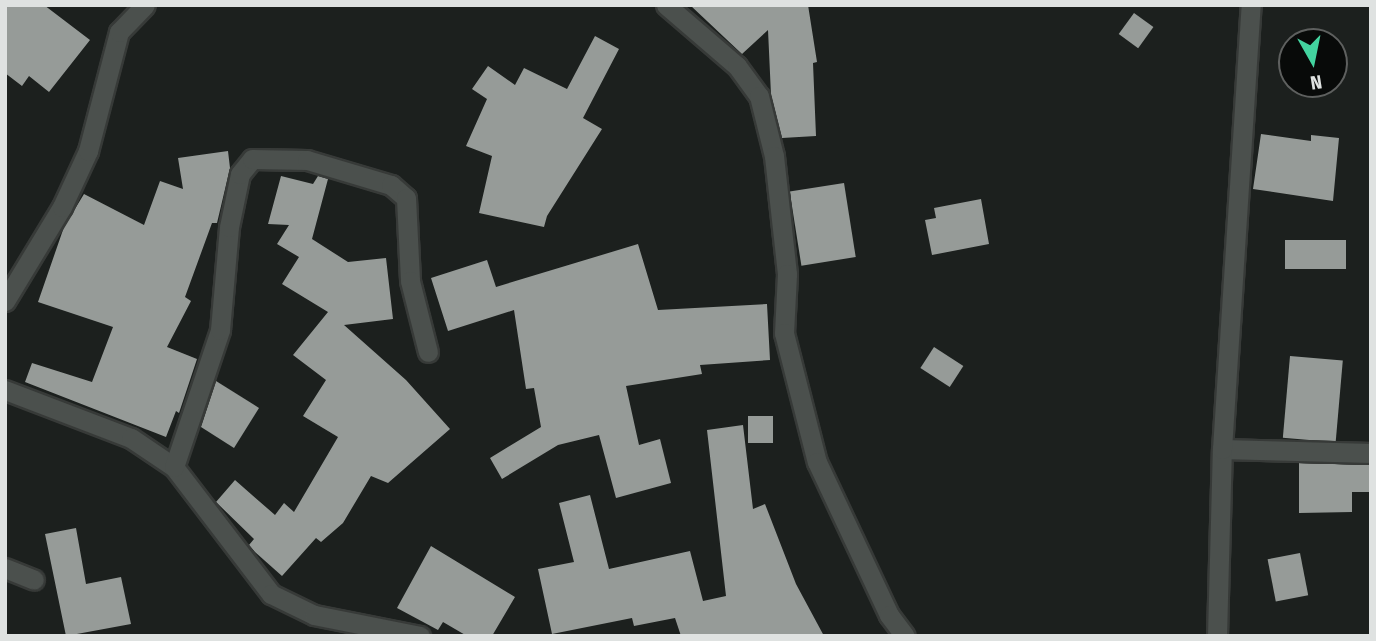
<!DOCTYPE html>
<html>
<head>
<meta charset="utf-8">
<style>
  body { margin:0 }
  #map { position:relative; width:1376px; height:641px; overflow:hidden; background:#1c201e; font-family:"Fira Sans Condensed",sans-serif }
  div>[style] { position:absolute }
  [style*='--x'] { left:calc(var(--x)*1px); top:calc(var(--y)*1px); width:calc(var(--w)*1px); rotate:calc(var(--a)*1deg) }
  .building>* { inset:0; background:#969b98; transform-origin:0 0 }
  .roads { filter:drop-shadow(2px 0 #373a38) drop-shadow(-2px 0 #373a38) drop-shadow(0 2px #373a38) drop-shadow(0 -2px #373a38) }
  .minor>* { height:19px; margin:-9.5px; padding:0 9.5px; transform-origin:9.5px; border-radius:9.5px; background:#4b504d }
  span { translate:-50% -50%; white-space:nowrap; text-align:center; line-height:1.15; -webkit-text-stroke:7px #080a09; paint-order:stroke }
  .frame { position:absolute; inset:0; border:7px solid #dfe2e1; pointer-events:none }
  .north { position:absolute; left:1278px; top:28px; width:70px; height:70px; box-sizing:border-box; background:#080a09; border:2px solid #5e605f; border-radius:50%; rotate:171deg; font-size:19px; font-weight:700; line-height:28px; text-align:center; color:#dfe2e1 }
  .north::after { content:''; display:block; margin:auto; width:24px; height:32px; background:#43d4a0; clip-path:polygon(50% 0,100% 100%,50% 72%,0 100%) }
</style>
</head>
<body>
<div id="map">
  <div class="building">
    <div style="clip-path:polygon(5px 5px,44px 5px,90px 40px,49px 92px,29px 76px,22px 86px,5px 73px)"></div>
    <div style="clip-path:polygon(690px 5px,808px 5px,817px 62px,813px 63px,816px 136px,782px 138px,771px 95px,768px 30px,742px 54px)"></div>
    <div style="left:1134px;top:13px;width:24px;height:26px;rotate:36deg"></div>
    <div style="clip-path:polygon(595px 36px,619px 49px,583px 118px,602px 129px,547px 216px,544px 227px,479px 213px,492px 156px,466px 146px,487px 99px,472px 89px,488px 66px,515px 85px,524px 68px,567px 89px)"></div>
    <div style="clip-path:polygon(1261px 134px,1311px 141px,1311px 135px,1339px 138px,1333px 201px,1253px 189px)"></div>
    <div style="clip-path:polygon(228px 151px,230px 168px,217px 223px,212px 223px,185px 297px,191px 301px,167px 347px,197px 359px,179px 413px,176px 411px,166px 437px,25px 382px,32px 363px,92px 382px,113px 327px,38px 302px,64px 227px,84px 194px,144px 225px,160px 181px,183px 189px,178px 158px)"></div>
    <div style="clip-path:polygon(281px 176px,313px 184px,318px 176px,328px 179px,312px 239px,348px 262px,386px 258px,393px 319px,344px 325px,406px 380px,450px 429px,388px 483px,371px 476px,343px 523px,321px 542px,316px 538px,282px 576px,255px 552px,249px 545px,254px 539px,216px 502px,235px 480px,275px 515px,284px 503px,294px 512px,338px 437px,303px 416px,326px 380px,293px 355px,328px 312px,282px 284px,299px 257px,277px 244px,289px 225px,268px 224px)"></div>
    <div style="left:844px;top:183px;width:75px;height:55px;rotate:81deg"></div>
    <div style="clip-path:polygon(981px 199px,989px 244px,932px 255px,925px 220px,936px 218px,934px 208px)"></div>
    <div style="left:1285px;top:240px;width:61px;height:29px"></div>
    <div style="clip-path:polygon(638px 244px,658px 310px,767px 304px,770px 360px,700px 365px,702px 374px,626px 386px,639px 445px,660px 439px,671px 483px,616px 498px,599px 435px,558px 445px,502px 479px,490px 458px,541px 427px,534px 388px,526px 389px,514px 310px,448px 331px,431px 278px,487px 260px,496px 287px)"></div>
    <div style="left:934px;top:347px;width:35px;height:25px;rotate:33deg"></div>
    <div style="left:1290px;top:356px;width:53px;height:82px;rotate:5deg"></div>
    <div style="clip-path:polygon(216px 381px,259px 408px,234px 448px,201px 427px)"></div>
    <div style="left:748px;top:416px;width:25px;height:27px"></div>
    <div style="clip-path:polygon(743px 425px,753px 509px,765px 504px,796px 584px,824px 636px,681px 636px,675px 618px,634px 626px,632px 618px,552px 634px,538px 569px,574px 562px,559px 503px,590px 495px,609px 569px,690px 551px,703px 601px,726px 596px,707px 430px)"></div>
    <div style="clip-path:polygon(1299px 463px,1371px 465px,1371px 492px,1352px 492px,1352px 512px,1299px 513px)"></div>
    <div style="clip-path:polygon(76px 528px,86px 584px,121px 577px,131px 624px,66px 636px,45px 534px)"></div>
    <div style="clip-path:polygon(431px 546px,515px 597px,492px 636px,467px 636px,443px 622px,438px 630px,397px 608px)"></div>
    <div style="left:1300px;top:553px;width:43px;height:33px;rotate:79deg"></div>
  </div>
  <div class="roads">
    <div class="minor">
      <div style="--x:666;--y:5;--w:94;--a:40.7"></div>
      <div style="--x:737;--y:66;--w:37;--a:54"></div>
      <div style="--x:759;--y:96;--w:62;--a:76"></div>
      <div style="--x:774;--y:156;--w:119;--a:83.7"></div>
      <div style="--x:787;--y:274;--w:59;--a:92.9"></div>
      <div style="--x:784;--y:333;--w:133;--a:75.7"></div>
      <div style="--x:817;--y:462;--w:169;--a:64.8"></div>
      <div style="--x:889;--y:615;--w:26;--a:53"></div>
      <div style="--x:5;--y:301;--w:110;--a:-58.8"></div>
      <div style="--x:62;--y:207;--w:62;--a:-65.1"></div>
      <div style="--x:88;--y:151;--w:123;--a:-75.4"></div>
      <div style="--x:119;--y:32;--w:37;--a:-46"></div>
      <div style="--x:5;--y:390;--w:135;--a:20.9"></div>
      <div style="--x:131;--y:438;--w:52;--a:34"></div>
      <div style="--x:174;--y:467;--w:160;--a:52.6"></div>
      <div style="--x:271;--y:594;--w:48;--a:26"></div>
      <div style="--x:314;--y:615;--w:108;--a:11.2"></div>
      <div style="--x:1222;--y:449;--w:149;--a:1.5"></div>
      <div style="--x:174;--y:467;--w:145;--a:-71.4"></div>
      <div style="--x:220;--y:330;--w:103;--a:-85"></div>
      <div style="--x:229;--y:227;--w:54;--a:-78.3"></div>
      <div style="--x:240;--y:174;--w:19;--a:-51"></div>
      <div style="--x:252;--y:159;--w:55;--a:1"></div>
      <div style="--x:307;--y:160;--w:88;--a:16.6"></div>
      <div style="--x:391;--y:185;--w:20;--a:41"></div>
      <div style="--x:406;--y:198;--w:83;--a:87.2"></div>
      <div style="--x:410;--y:281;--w:73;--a:75.8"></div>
      <div style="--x:5;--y:568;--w:31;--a:22"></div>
      <div style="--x:1217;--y:636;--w:187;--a:-88.5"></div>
      <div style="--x:1222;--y:449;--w:445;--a:-86.3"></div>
    </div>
  </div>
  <div class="frame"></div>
  <div class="north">N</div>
</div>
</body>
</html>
